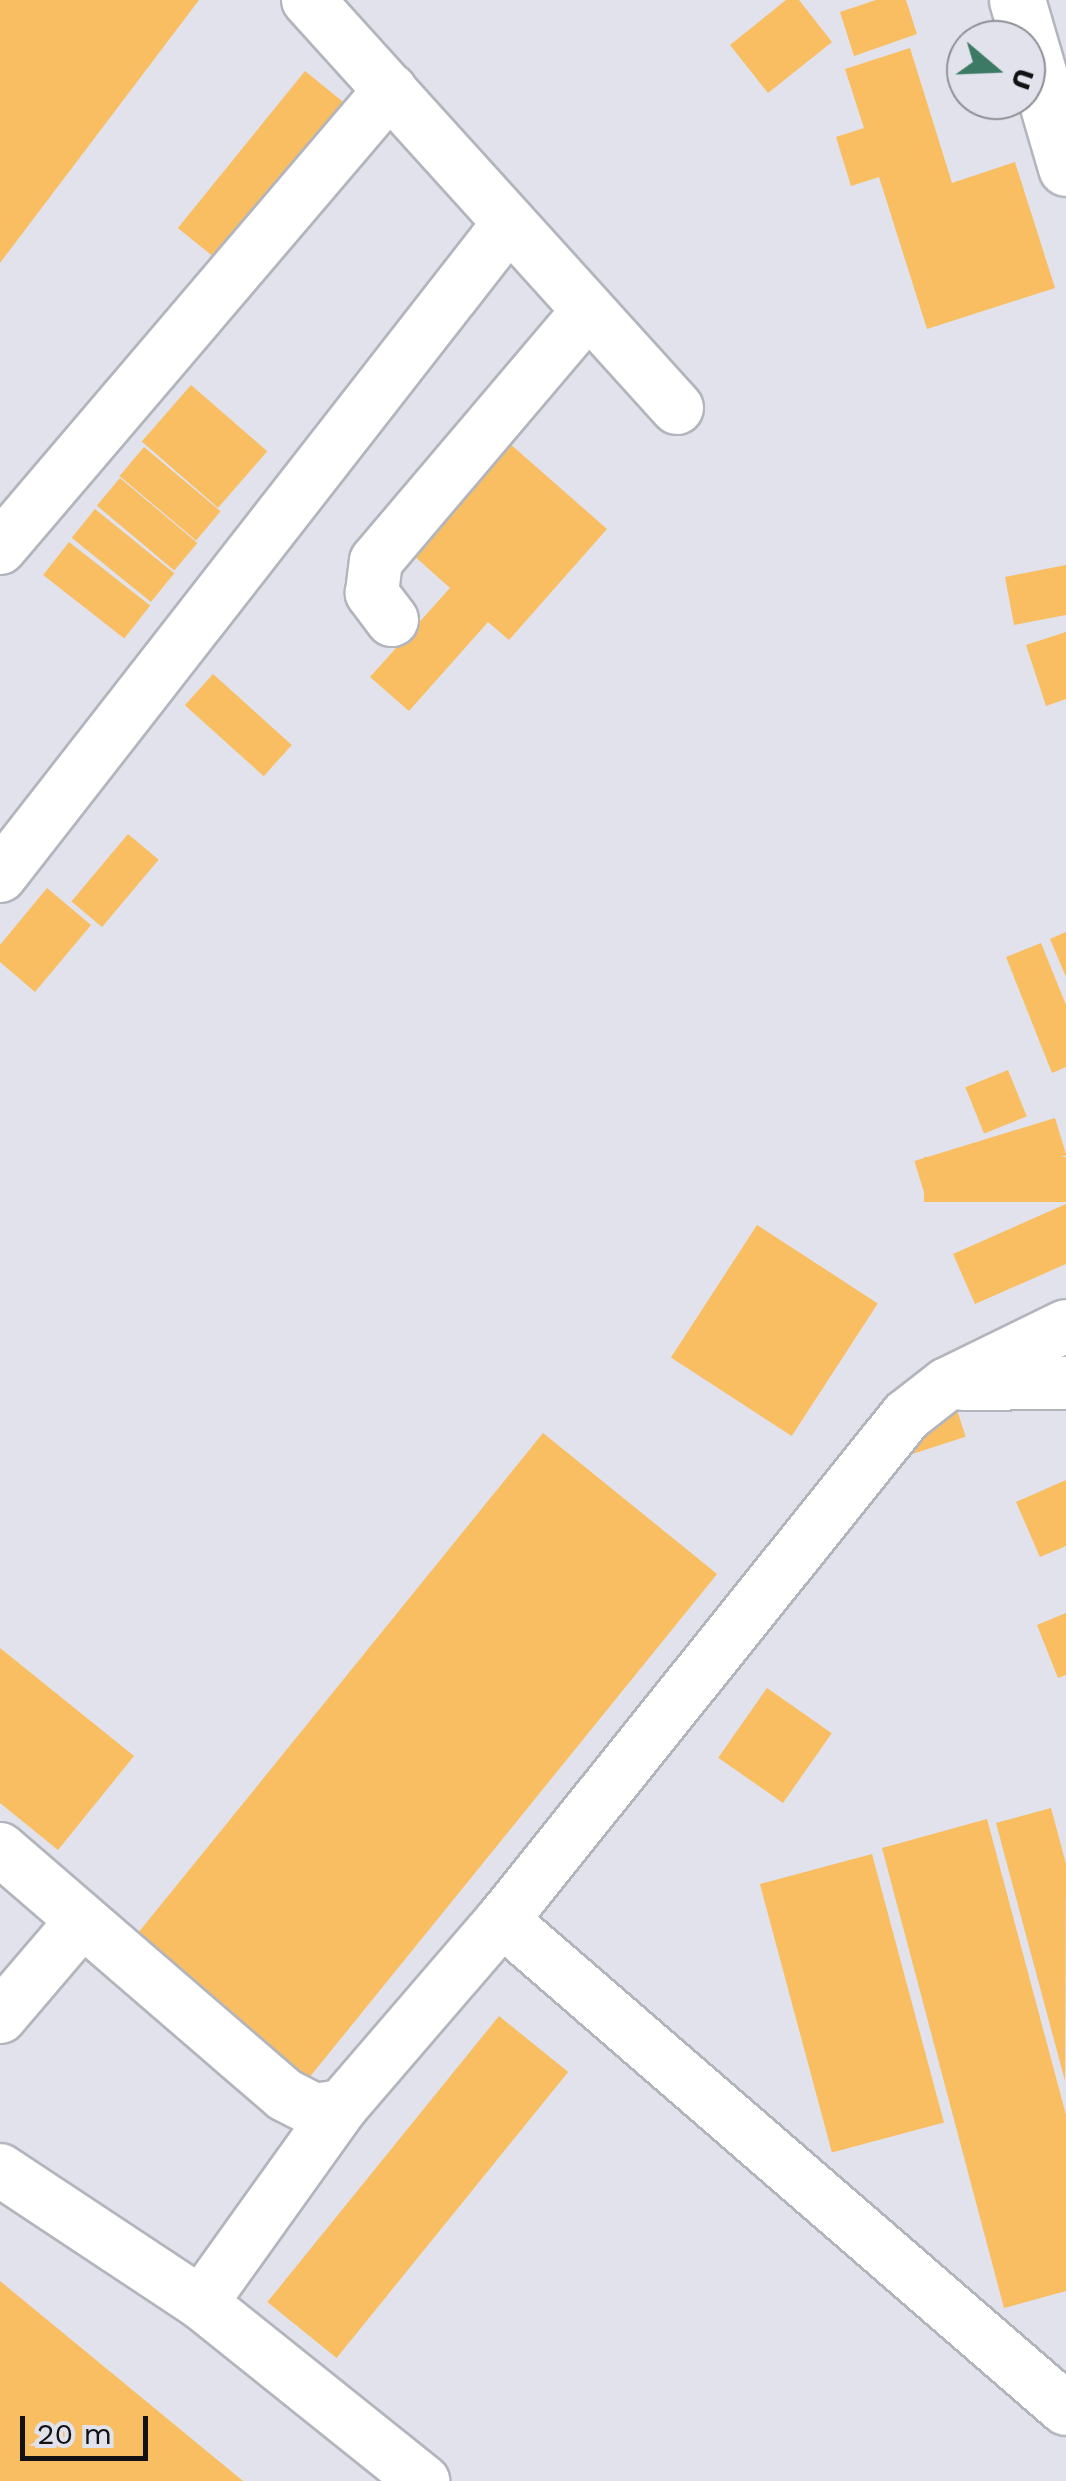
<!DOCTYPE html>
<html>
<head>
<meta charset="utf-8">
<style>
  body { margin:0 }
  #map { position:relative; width:1066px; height:2481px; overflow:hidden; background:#e1e2eb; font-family:"Work Sans",sans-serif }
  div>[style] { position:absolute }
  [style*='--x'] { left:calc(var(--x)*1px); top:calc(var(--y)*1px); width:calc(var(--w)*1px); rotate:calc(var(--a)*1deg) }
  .building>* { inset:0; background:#f8be61; transform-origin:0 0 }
  .roads { filter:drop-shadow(2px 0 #b3b5bd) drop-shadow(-2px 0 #b3b5bd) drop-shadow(0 2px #b3b5bd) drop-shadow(0 -2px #b3b5bd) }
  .minor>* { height:52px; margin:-26px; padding:0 26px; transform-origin:26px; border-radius:26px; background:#fff }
  .major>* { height:55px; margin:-27.5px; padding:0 27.5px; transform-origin:27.5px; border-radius:27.5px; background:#fff }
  span { translate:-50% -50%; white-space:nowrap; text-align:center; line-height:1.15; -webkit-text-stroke:8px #e1e2eb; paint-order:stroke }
  .north { position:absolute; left:946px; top:20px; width:100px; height:100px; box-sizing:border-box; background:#e1e2eb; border:2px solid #8e8f95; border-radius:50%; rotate:109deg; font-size:28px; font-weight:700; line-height:40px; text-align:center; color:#121215 }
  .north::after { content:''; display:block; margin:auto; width:35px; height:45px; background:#3d7a66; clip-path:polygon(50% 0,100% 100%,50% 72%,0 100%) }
  .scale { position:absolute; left:20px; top:2416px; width:128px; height:45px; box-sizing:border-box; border:5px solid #121215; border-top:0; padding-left:12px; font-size:30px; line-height:35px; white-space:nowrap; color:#121215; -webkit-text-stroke:8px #e1e2eb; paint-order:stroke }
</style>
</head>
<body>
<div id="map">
  <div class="building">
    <div style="clip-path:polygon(0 0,199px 0,0 263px)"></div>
    <div style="clip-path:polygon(786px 0,799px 0,832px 42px,768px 93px,730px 45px)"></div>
    <div style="clip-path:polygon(876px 0,906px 0,917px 34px,854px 56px,840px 12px)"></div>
    <div style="clip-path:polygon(910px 48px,952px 183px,1015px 162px,1055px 288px,927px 329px,879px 177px,851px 186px,836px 137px,864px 128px,845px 69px)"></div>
    <div style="left:305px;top:71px;width:65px;height:202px;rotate:39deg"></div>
    <div style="left:191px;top:385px;width:101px;height:75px;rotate:41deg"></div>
    <div style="clip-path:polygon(509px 443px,607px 529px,509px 640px,488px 622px,409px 711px,370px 677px,450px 588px,412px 554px)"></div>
    <div style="left:144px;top:447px;width:100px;height:38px;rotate:40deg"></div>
    <div style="left:120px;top:478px;width:101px;height:36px;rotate:40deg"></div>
    <div style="left:95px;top:509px;width:102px;height:37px;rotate:39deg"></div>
    <div style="left:69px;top:542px;width:103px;height:42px;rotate:38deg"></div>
    <div style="clip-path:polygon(1066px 565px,1066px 615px,1014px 625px,1005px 577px)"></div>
    <div style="clip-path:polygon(1066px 632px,1066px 699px,1046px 706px,1026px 645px)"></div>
    <div style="left:213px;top:674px;width:106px;height:42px;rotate:42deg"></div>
    <div style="left:128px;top:834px;width:40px;height:88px;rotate:40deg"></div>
    <div style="clip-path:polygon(47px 888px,91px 925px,35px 992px,0 962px,0 945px)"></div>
    <div style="clip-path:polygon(1066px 932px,1066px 977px,1050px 939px)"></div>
    <div style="clip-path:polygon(1041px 943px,1066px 1005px,1066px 1067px,1052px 1073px,1006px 957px)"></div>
    <div style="left:1008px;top:1070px;width:50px;height:46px;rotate:68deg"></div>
    <div style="left:1055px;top:1118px;width:39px;height:147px;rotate:73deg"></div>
    <div style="left:1066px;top:1157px;width:45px;height:142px;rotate:90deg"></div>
    <div style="clip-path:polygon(1066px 1204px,1066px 1264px,975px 1304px,953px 1254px)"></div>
    <div style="left:757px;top:1225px;width:144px;height:158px;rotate:33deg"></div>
    <div style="left:957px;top:1410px;width:28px;height:57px;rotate:72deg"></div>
    <div style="left:543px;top:1433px;width:224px;height:649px;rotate:39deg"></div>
    <div style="clip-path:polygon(1066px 1480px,1066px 1546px,1040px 1557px,1016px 1502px)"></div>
    <div style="clip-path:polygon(1066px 1613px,1066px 1675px,1058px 1678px,1037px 1625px)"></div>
    <div style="clip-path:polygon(0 1648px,134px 1756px,58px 1850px,0 1803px)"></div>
    <div style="left:767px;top:1688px;width:79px;height:85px;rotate:35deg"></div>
    <div style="clip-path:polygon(1051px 1808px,1066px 1864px,1065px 2081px,996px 1823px)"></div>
    <div style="clip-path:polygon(987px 1819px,1066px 2115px,1066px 2291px,1004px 2308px,882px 1848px)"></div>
    <div style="left:872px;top:1854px;width:278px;height:116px;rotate:75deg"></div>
    <div style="left:499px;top:2016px;width:89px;height:368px;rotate:39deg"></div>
    <div style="clip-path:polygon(0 2281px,243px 2481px,0 2481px)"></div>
  </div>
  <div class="roads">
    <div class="minor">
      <div style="--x:308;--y:0;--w:550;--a:47.87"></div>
      <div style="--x:0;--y:548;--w:602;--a:-49.58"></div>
      <div style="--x:392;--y:620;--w:34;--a:-127"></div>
      <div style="--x:372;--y:593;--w:32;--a:-83"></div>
      <div style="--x:376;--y:561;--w:326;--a:-49.7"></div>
      <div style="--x:0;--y:876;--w:828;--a:-52.06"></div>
      <div style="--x:963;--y:1384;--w:103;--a:-0.6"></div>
      <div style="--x:0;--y:1849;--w:376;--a:40.8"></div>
      <div style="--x:285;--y:2095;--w:33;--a:27"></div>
      <div style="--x:314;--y:2110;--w:28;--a:-8"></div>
      <div style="--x:342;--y:2106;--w:245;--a:-49.3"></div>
      <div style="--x:502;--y:1920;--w:646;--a:-51.28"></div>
      <div style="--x:906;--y:1416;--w:52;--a:-38"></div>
      <div style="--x:947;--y:1384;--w:132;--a:-26"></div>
      <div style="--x:502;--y:1920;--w:746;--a:40.93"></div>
      <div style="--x:0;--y:2017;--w:126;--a:-49.5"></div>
      <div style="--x:0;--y:2170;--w:241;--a:33.5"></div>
      <div style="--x:201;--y:2303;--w:285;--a:38.7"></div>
      <div style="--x:201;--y:2303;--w:242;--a:-54.4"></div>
    </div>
    <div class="major">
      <div style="--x:1017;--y:0;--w:175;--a:73.7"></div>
    </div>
  </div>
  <div class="north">U</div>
  <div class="scale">20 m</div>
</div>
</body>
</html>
